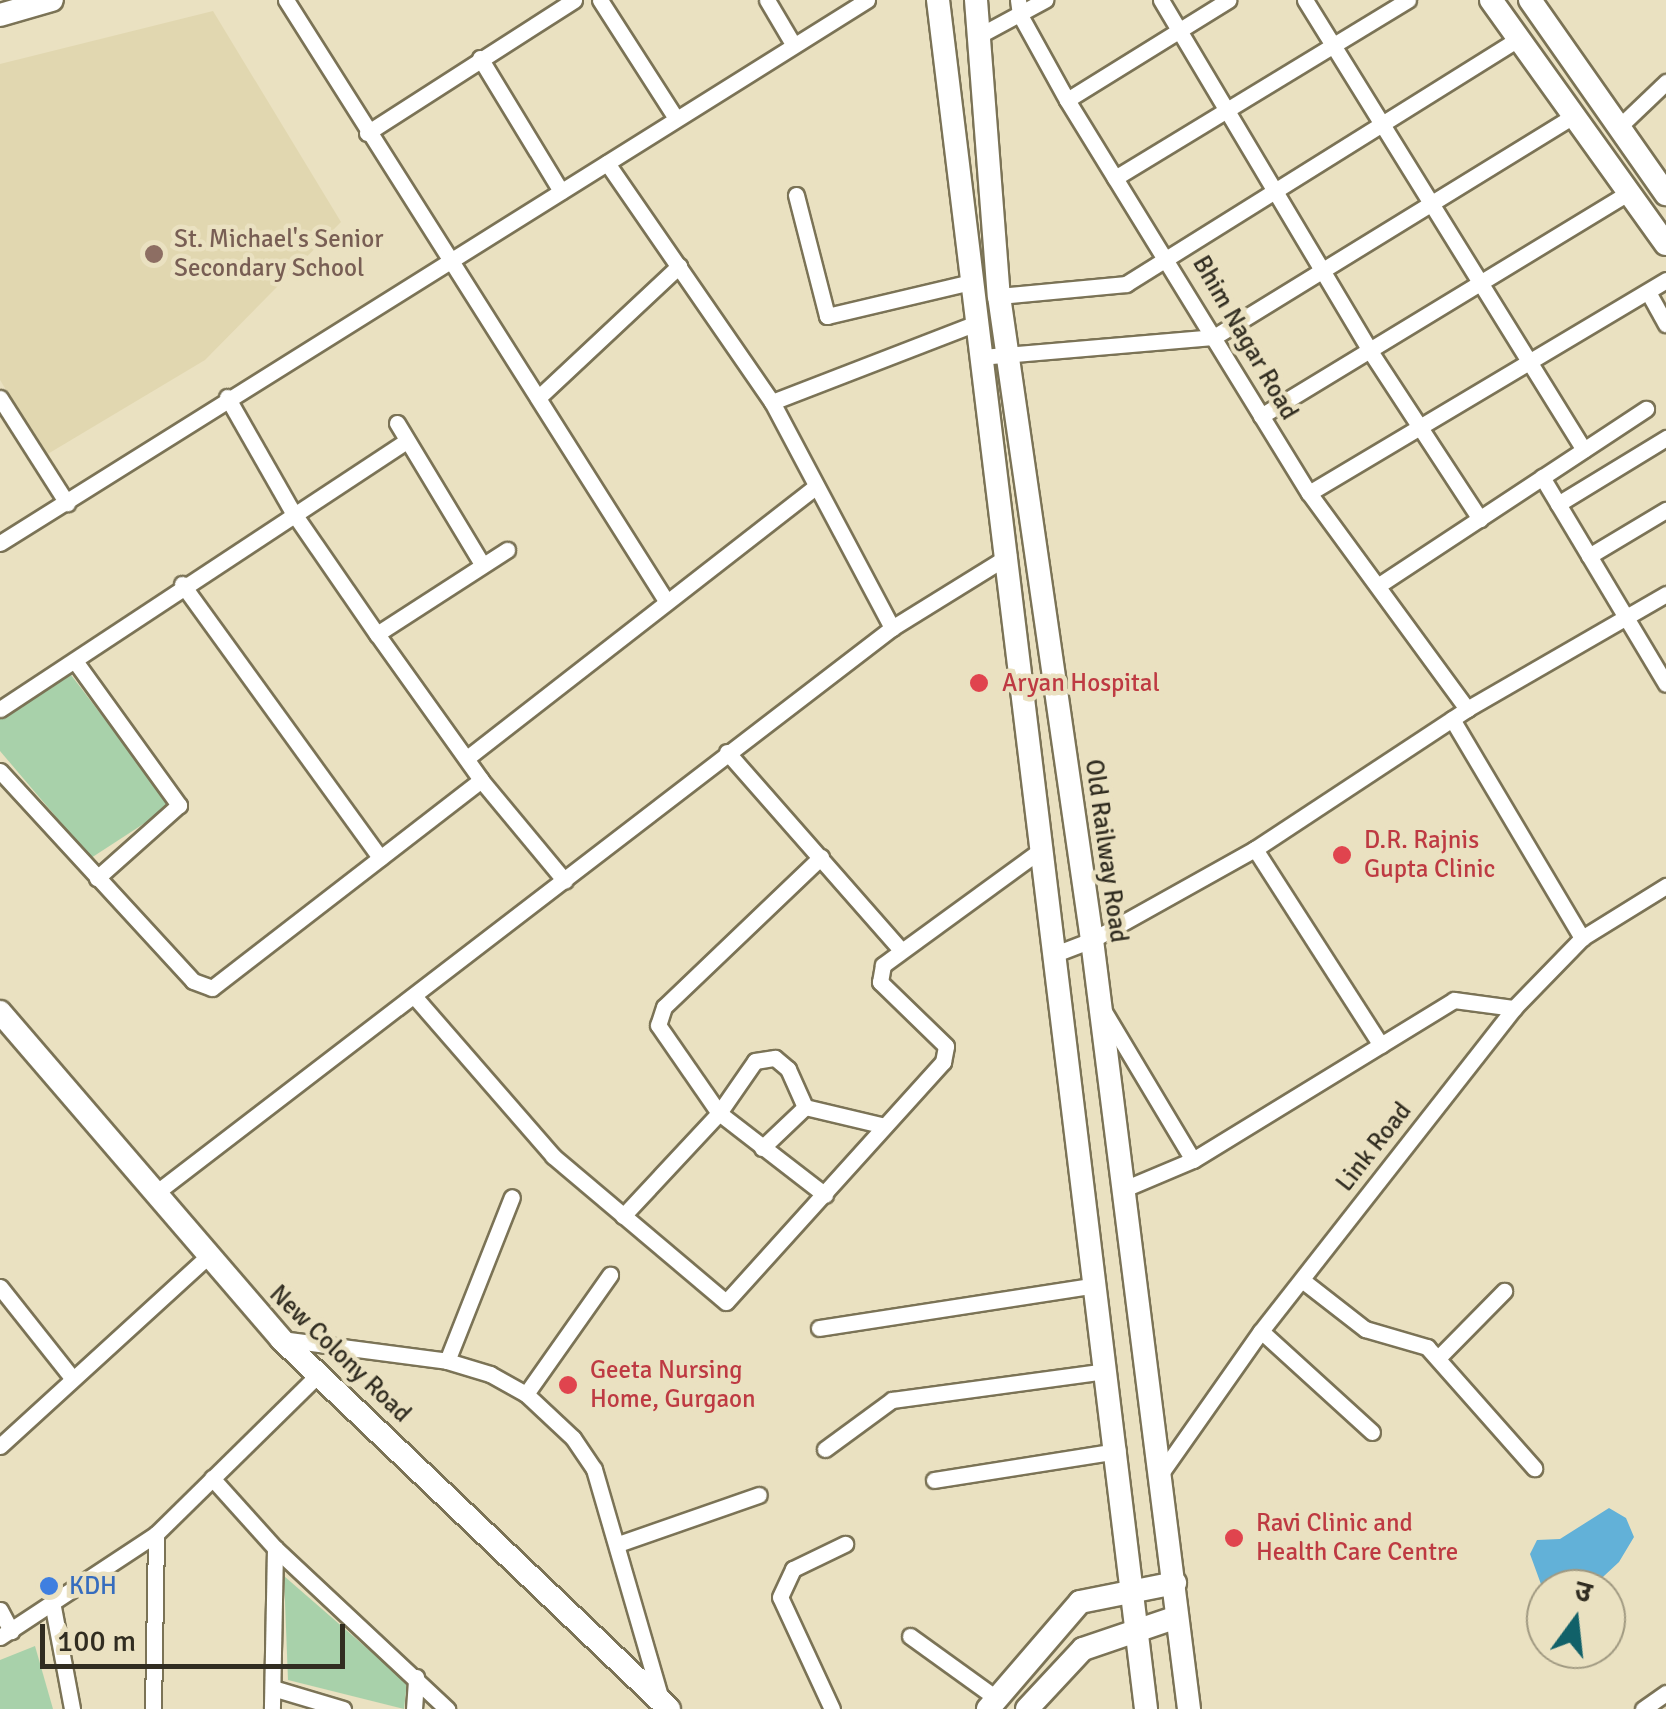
<!DOCTYPE html>
<html>
<head>
<meta charset="utf-8">
<style>
  body { margin:0 }
  #map { position:relative; width:1666px; height:1709px; overflow:hidden; background:#eae1c1; font-family:Signika,"Noto Sans Devanagari",sans-serif }
  div>[style] { position:absolute }
  [style*='--x'] { left:calc(var(--x)*1px); top:calc(var(--y)*1px); width:calc(var(--w)*1px); rotate:calc(var(--a)*1deg) }
  .built>* { inset:0; background:#e1d7b0 }
  .green>* { inset:0; background:#a8d1aa }
  .water>* { inset:0; background:#62b1d8 }
  .roads { filter:drop-shadow(2px 0 #7b7356) drop-shadow(-2px 0 #7b7356) drop-shadow(0 2px #7b7356) drop-shadow(0 -2px #7b7356) }
  .street>* { height:15px; margin:-7.5px; padding:0 7.5px; transform-origin:7.5px; border-radius:7.5px; background:#fff }
  .secondary>* { height:22px; margin:-11px; padding:0 11px; transform-origin:11px; border-radius:11px; background:#fff }
  .dots>* { width:28px; height:28px; translate:-50% -50%; box-sizing:border-box; border:5px solid #eae1c1; border-radius:50% }
  span { translate:-50% -50%; white-space:nowrap; text-align:center; line-height:1.15; -webkit-text-stroke:9px #eae1c1; paint-order:stroke }
  .education-label { font-size:25px; color:#785e54 }
  .left { translate:0 -50%; text-align:left }
  .street-label { font-size:25px; color:#312d21 }
  .health-label { font-size:25px; color:#be3a42 }
  .shop-label { font-size:25px; color:#366cbe }
  .north { position:absolute; left:1526px; top:1569px; width:100px; height:100px; box-sizing:border-box; background:#eae1c1; border:2px solid #a09981; border-radius:50%; rotate:15deg; font-size:28px; font-weight:700; line-height:40px; text-align:center; color:#312d21 }
  .north::after { content:''; display:block; margin:auto; width:35px; height:45px; background:#116169; clip-path:polygon(50% 0,100% 100%,50% 72%,0 100%) }
  .scale { position:absolute; left:40px; top:1624px; width:305px; height:45px; box-sizing:border-box; border:5px solid #312d21; border-top:0; padding-left:12px; font-size:30px; line-height:35px; white-space:nowrap; color:#312d21; -webkit-text-stroke:8px #eae1c1; paint-order:stroke }
</style>
</head>
<body>
<div id="map">
  <div class="built">
    <div style="clip-path:polygon(213px 11px,341px 222px,205px 360px,46px 455px,0 380px,0 64px)"></div>
  </div>
  <div class="green">
    <div style="clip-path:polygon(68px 671px,171px 806px,91px 858px,0 751px,0 715px)"></div>
    <div style="clip-path:polygon(284px 1576px,407px 1683px,404px 1709px,288px 1680px)"></div>
    <div style="clip-path:polygon(35px 1646px,53px 1709px,0 1709px,0 1660px)"></div>
  </div>
  <div class="water">
    <div style="clip-path:polygon(1609px 1508px,1626px 1518px,1634px 1537px,1619px 1562px,1590px 1589px,1546px 1589px,1546px 1598px,1530px 1554px,1537px 1540px,1560px 1539px)"></div>
  </div>
  <div class="roads">
    <div class="street">
      <div style="--x:286;--y:0;--w:709;--a:57.68"></div>
      <div style="--x:600;--y:0;--w:139;--a:57.3"></div>
      <div style="--x:767;--y:0;--w:51;--a:59.4"></div>
      <div style="--x:1018;--y:0;--w:15;--a:82"></div>
      <div style="--x:1020;--y:15;--w:97;--a:61.1"></div>
      <div style="--x:1067;--y:100;--w:462;--a:58.4"></div>
      <div style="--x:1309;--y:493;--w:268;--a:53.8"></div>
      <div style="--x:1161;--y:0;--w:409;--a:59.2"></div>
      <div style="--x:1370;--y:351;--w:201;--a:56.8"></div>
      <div style="--x:1305;--y:0;--w:529;--a:58.2"></div>
      <div style="--x:982;--y:34;--w:72;--a:-28.4"></div>
      <div style="--x:480;--y:58;--w:156;--a:58.7"></div>
      <div style="--x:1067;--y:100;--w:190;--a:-31.8"></div>
      <div style="--x:1620;--y:126;--w:64;--a:-43.7"></div>
      <div style="--x:367;--y:133;--w:246;--a:-32.7"></div>
      <div style="--x:607;--y:163;--w:290;--a:55.4"></div>
      <div style="--x:772;--y:402;--w:256;--a:62"></div>
      <div style="--x:1115;--y:178;--w:343;--a:-31.3"></div>
      <div style="--x:796;--y:195;--w:125;--a:75.6"></div>
      <div style="--x:827;--y:316;--w:148;--a:-13.3"></div>
      <div style="--x:1648;--y:292;--w:37;--a:61"></div>
      <div style="--x:999;--y:296;--w:128;--a:-5.4"></div>
      <div style="--x:1126;--y:284;--w:462;--a:-32"></div>
      <div style="--x:981;--y:357;--w:234;--a:-4.9"></div>
      <div style="--x:1214;--y:337;--w:424;--a:-31.6"></div>
      <div style="--x:227;--y:397;--w:131;--a:60.3"></div>
      <div style="--x:292;--y:511;--w:150;--a:55.4"></div>
      <div style="--x:377;--y:634;--w:179;--a:54.5"></div>
      <div style="--x:481;--y:780;--w:131;--a:50.3"></div>
      <div style="--x:539;--y:397;--w:192;--a:-43.1"></div>
      <div style="--x:0;--y:398;--w:125;--a:57.5"></div>
      <div style="--x:772;--y:402;--w:220;--a:-21.1"></div>
      <div style="--x:1261;--y:416;--w:432;--a:-31.3"></div>
      <div style="--x:397;--y:423;--w:165;--a:58.9"></div>
      <div style="--x:1542;--y:477;--w:241;--a:59.1"></div>
      <div style="--x:1309;--y:493;--w:416;--a:-30.8"></div>
      <div style="--x:1558;--y:504;--w:127;--a:-31.4"></div>
      <div style="--x:0;--y:543;--w:1023;--a:-32.06"></div>
      <div style="--x:1589;--y:556;--w:90;--a:-30.9"></div>
      <div style="--x:182;--y:584;--w:338;--a:54.1"></div>
      <div style="--x:1379;--y:585;--w:320;--a:-33.4"></div>
      <div style="--x:377;--y:634;--w:155;--a:-32.9"></div>
      <div style="--x:75;--y:661;--w:178;--a:54.2"></div>
      <div style="--x:179;--y:805;--w:110;--a:138.3"></div>
      <div style="--x:0;--y:709;--w:487;--a:-33.4"></div>
      <div style="--x:1452;--y:719;--w:255;--a:59.3"></div>
      <div style="--x:727;--y:752;--w:262;--a:48.7"></div>
      <div style="--x:467;--y:758;--w:441;--a:-37.9"></div>
      <div style="--x:0;--y:771;--w:285;--a:47.4"></div>
      <div style="--x:193;--y:981;--w:20;--a:20"></div>
      <div style="--x:212;--y:988;--w:340;--a:-37.7"></div>
      <div style="--x:1255;--y:849;--w:233;--a:57.3"></div>
      <div style="--x:821;--y:857;--w:217;--a:136.3"></div>
      <div style="--x:664;--y:1007;--w:19;--a:108"></div>
      <div style="--x:658;--y:1025;--w:107;--a:55.3"></div>
      <div style="--x:719;--y:1113;--w:134;--a:37.7"></div>
      <div style="--x:1055;--y:954;--w:40;--a:-21"></div>
      <div style="--x:1092;--y:940;--w:187;--a:-29.2"></div>
      <div style="--x:1255;--y:849;--w:254;--a:-33.4"></div>
      <div style="--x:1467;--y:709;--w:230;--a:-30"></div>
      <div style="--x:414;--y:996;--w:212;--a:49"></div>
      <div style="--x:553;--y:1156;--w:226;--a:40.2"></div>
      <div style="--x:726;--y:1302;--w:324;--a:-47.9"></div>
      <div style="--x:943;--y:1062;--w:16;--a:-79"></div>
      <div style="--x:946;--y:1046;--w:92;--a:-135.9"></div>
      <div style="--x:880;--y:982;--w:17;--a:-80"></div>
      <div style="--x:883;--y:965;--w:197;--a:-36.1"></div>
      <div style="--x:1105;--y:1013;--w:171;--a:59.1"></div>
      <div style="--x:762;--y:1148;--w:59;--a:-43.6"></div>
      <div style="--x:805;--y:1107;--w:78;--a:13.3"></div>
      <div style="--x:1124;--y:1189;--w:75;--a:-22.8"></div>
      <div style="--x:1193;--y:1160;--w:306;--a:-31.5"></div>
      <div style="--x:1454;--y:1000;--w:61;--a:7.6"></div>
      <div style="--x:157;--y:1192;--w:926;--a:-37.5"></div>
      <div style="--x:892;--y:628;--w:137;--a:-31.8"></div>
      <div style="--x:623;--y:1216;--w:141;--a:-47"></div>
      <div style="--x:719;--y:1113;--w:63;--a:-55.3"></div>
      <div style="--x:755;--y:1061;--w:20;--a:-9"></div>
      <div style="--x:775;--y:1058;--w:17;--a:40"></div>
      <div style="--x:788;--y:1069;--w:42;--a:65.9"></div>
      <div style="--x:1302;--y:1280;--w:80;--a:37.9"></div>
      <div style="--x:1365;--y:1329;--w:65;--a:16.2"></div>
      <div style="--x:1427;--y:1347;--w:162;--a:48.5"></div>
      <div style="--x:0;--y:1287;--w:117;--a:51.6"></div>
      <div style="--x:819;--y:1328;--w:281;--a:-8.8"></div>
      <div style="--x:1261;--y:1331;--w:150;--a:42.3"></div>
      <div style="--x:281;--y:1339;--w:167;--a:7.5"></div>
      <div style="--x:447;--y:1361;--w:45;--a:16.8"></div>
      <div style="--x:490;--y:1374;--w:41;--a:29.1"></div>
      <div style="--x:526;--y:1394;--w:64;--a:43.1"></div>
      <div style="--x:573;--y:1438;--w:37;--a:56"></div>
      <div style="--x:594;--y:1469;--w:241;--a:73.8"></div>
      <div style="--x:1439;--y:1357;--w:93;--a:-45.4"></div>
      <div style="--x:447;--y:1361;--w:176;--a:-68.4"></div>
      <div style="--x:526;--y:1394;--w:146;--a:-54.8"></div>
      <div style="--x:0;--y:1446;--w:280;--a:-42.4"></div>
      <div style="--x:825;--y:1449;--w:83;--a:-36.2"></div>
      <div style="--x:892;--y:1400;--w:217;--a:-7.7"></div>
      <div style="--x:1159;--y:1476;--w:177;--a:-54.9"></div>
      <div style="--x:1261;--y:1331;--w:410;--a:-51.9"></div>
      <div style="--x:1514;--y:1008;--w:98;--a:-45.8"></div>
      <div style="--x:1582;--y:938;--w:99;--a:-31.8"></div>
      <div style="--x:212;--y:1478;--w:94;--a:48"></div>
      <div style="--x:275;--y:1548;--w:161;--a:91.1"></div>
      <div style="--x:934;--y:1480;--w:186;--a:-9"></div>
      <div style="--x:618;--y:1544;--w:149;--a:-19.2"></div>
      <div style="--x:275;--y:1548;--w:236;--a:43.1"></div>
      <div style="--x:53;--y:1607;--w:104;--a:79.4"></div>
      <div style="--x:0;--y:1610;--w:24;--a:62"></div>
      <div style="--x:910;--y:1636;--w:106;--a:35.8"></div>
      <div style="--x:0;--y:1637;--w:187;--a:-33.4"></div>
      <div style="--x:156;--y:1534;--w:228;--a:-44.5"></div>
      <div style="--x:276;--y:1689;--w:70;--a:16.6"></div>
      <div style="--x:153;--y:1709;--w:175;--a:-89"></div>
      <div style="--x:414;--y:1709;--w:32;--a:-86"></div>
      <div style="--x:832;--y:1709;--w:123;--a:-114.9"></div>
      <div style="--x:780;--y:1597;--w:31;--a:-65"></div>
      <div style="--x:793;--y:1569;--w:58;--a:-25.7"></div>
      <div style="--x:1643;--y:1709;--w:28;--a:-35"></div>
    </div>
    <div class="secondary">
      <div style="--x:938;--y:0;--w:1722;--a:83.06"></div>
      <div style="--x:976;--y:0;--w:297;--a:85.6"></div>
      <div style="--x:999;--y:296;--w:651;--a:81.78"></div>
      <div style="--x:1092;--y:940;--w:775;--a:82.81"></div>
      <div style="--x:1491;--y:0;--w:300;--a:54.4"></div>
      <div style="--x:1530;--y:0;--w:237;--a:55"></div>
      <div style="--x:0;--y:15;--w:54;--a:-16.1"></div>
      <div style="--x:0;--y:1012;--w:431;--a:49.3"></div>
      <div style="--x:281;--y:1339;--w:536;--a:43.64"></div>
      <div style="--x:988;--y:1709;--w:141;--a:-49.3"></div>
      <div style="--x:1080;--y:1602;--w:97;--a:-11.3"></div>
      <div style="--x:1027;--y:1709;--w:82;--a:-47"></div>
      <div style="--x:1083;--y:1649;--w:99;--a:-18.8"></div>
    </div>
  </div>
  <div class="dots">
    <div style="left:154px;top:254px;background:#8d6e63"></div>
    <div style="left:979px;top:683px;background:#e0444e"></div>
    <div style="left:1342px;top:855px;background:#e0444e"></div>
    <div style="left:568px;top:1385px;background:#e0444e"></div>
    <div style="left:1234px;top:1538px;background:#e0444e"></div>
    <div style="left:49px;top:1586px;background:#3f7fe0"></div>
  </div>
  <div class="education-label">
    <span class="left" style="left:174px;top:254px">St. Michael's Senior<br>Secondary School</span>
  </div>
  <div class="street-label">
    <span style="left:1245px;top:338px;rotate:60deg">Bhim Nagar Road</span>
    <span style="left:1106px;top:851px;rotate:82deg">Old Railway Road</span>
    <span style="left:1374px;top:1147px;rotate:-52deg">Link Road</span>
    <span style="left:340px;top:1354px;rotate:44deg">New Colony Road</span>
  </div>
  <div class="health-label">
    <span class="left" style="left:1002px;top:683px">Aryan Hospital</span>
    <span class="left" style="left:1364px;top:855px">D.R. Rajnis<br>Gupta Clinic</span>
    <span class="left" style="left:590px;top:1385px">Geeta Nursing<br>Home, Gurgaon</span>
    <span class="left" style="left:1256px;top:1538px">Ravi Clinic and<br>Health Care Centre</span>
  </div>
  <div class="shop-label">
    <span class="left" style="left:69px;top:1586px">KDH</span>
  </div>
  <div class="north">उ</div>
  <div class="scale">100 m</div>
</div>
</body>
</html>
